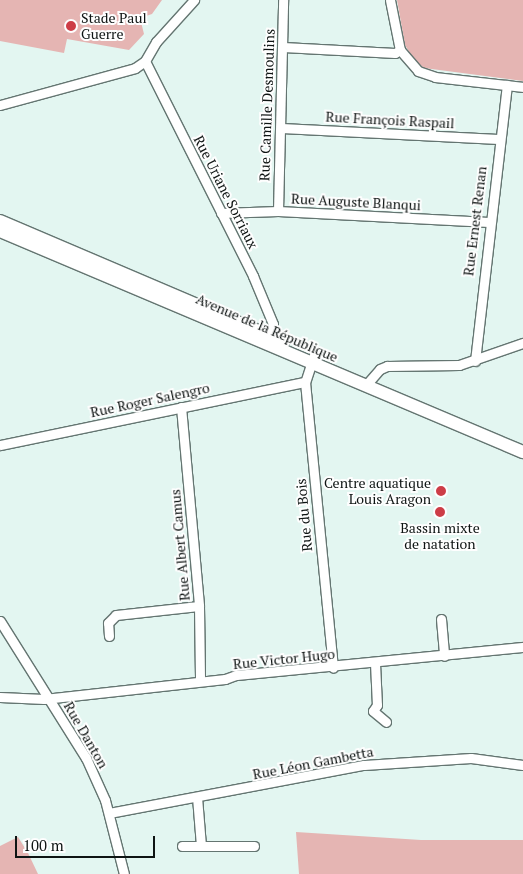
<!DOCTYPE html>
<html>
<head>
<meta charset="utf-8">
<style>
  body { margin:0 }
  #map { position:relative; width:523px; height:874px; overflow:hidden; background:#e3f6f1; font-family:"PT Serif",serif }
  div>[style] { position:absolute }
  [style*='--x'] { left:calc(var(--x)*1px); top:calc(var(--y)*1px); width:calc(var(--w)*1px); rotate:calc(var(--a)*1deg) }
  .green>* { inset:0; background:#e5b5b3 }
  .roads { filter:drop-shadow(1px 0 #647571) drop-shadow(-1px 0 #647571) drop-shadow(0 1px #647571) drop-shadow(0 -1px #647571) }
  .street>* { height:9px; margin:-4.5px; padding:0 4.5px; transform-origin:4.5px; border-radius:4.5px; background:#fff }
  .secondary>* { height:12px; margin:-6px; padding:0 6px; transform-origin:6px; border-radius:6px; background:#fff }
  .dots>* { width:14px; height:14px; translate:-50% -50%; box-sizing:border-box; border:2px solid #fefefe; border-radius:50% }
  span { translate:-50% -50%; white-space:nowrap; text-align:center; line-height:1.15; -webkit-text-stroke:4px #fefefe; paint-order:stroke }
  .poi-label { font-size:14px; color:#0e1413 }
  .left { translate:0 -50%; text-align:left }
  .right { translate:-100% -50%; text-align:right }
  .street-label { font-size:14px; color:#0e1413 }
  .scale { position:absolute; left:15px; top:836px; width:140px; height:22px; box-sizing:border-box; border:2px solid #0e1413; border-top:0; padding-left:6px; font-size:15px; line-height:18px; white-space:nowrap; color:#0e1413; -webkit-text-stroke:4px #fefefe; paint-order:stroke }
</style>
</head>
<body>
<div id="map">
  <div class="green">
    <div style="clip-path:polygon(0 0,162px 0,152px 14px,140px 18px,144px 34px,129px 50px,67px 39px,64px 53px,0 41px)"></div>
    <div style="clip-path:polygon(397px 0,523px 0,523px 81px,424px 68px,413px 59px,405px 45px)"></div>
    <div style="clip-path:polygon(296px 832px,421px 840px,523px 840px,523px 874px,299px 874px)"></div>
    <div style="clip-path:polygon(18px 837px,28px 853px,38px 874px,0 874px,0 846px)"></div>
  </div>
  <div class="roads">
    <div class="street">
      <div style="--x:390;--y:0;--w:51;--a:78.7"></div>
      <div style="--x:400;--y:50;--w:28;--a:49"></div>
      <div style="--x:418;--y:71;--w:18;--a:19"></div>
      <div style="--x:435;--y:77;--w:89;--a:6.5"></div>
      <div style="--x:283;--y:47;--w:112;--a:3.1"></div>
      <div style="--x:395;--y:53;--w:6;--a:-31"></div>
      <div style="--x:145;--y:61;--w:241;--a:63.3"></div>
      <div style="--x:253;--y:276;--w:52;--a:67.4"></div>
      <div style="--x:273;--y:324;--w:18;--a:96"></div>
      <div style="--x:0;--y:105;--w:140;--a:-15.3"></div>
      <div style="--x:135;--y:68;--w:12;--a:-35"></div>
      <div style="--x:145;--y:61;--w:22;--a:-60"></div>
      <div style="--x:156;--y:42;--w:57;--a:-47.9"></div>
      <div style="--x:281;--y:128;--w:218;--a:2.9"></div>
      <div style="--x:278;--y:211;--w:211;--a:-88.6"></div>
      <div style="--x:221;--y:213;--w:57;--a:-2"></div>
      <div style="--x:278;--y:211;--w:211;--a:3"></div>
      <div style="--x:314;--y:355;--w:28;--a:108"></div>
      <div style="--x:305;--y:382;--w:287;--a:84.4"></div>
      <div style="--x:475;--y:361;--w:278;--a:-83.4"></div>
      <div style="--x:366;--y:385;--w:21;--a:-49"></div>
      <div style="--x:380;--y:369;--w:8;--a:-23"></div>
      <div style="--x:387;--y:366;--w:72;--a:-0.8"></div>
      <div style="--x:459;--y:365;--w:68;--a:-19"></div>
      <div style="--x:181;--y:407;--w:200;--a:84.8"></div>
      <div style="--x:199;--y:606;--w:74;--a:89.2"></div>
      <div style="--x:0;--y:445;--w:311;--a:-11.7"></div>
      <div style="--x:441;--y:619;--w:37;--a:85"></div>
      <div style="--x:0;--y:621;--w:162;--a:57.9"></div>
      <div style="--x:86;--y:758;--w:46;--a:65.7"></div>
      <div style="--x:105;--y:800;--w:76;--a:75.6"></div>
      <div style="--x:109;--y:636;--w:13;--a:-94"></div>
      <div style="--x:108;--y:623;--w:11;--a:-45"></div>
      <div style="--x:116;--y:615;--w:83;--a:-6.2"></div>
      <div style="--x:375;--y:663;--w:42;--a:87.3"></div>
      <div style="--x:377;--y:705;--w:7;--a:124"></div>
      <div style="--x:373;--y:711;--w:17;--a:40"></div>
      <div style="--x:0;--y:697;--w:44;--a:2.6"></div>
      <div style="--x:44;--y:699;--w:182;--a:-6.3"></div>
      <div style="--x:225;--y:679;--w:12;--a:-20"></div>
      <div style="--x:236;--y:675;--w:288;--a:-5.6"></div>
      <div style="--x:197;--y:797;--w:49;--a:85.3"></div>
      <div style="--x:109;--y:813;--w:259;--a:-10.7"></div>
      <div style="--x:364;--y:765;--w:107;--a:-3.7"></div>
      <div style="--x:471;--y:758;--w:52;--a:7.7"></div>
      <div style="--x:182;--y:846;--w:72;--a:0"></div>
    </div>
    <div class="secondary">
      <div style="--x:0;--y:221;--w:308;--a:23.1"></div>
      <div style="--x:0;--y:231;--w:568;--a:22.91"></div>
    </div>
  </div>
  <div class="dots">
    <div style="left:71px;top:26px;background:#cd3d47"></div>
    <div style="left:441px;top:491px;background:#cd3d47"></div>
    <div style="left:440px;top:512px;background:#cd3d47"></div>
  </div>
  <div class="poi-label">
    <span class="left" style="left:81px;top:26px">Stade Paul<br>Guerre</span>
    <span class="right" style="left:431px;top:491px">Centre aquatique<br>Louis Aragon</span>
    <span style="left:440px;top:536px">Bassin mixte<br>de natation</span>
  </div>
  <div class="street-label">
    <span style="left:267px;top:105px;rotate:-88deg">Rue Camille Desmoulins</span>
    <span style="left:390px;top:120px;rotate:3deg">Rue François Raspail</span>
    <span style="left:226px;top:192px;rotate:63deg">Rue Uriane Sorriaux</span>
    <span style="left:356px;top:202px;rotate:3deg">Rue Auguste Blanqui</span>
    <span style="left:475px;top:221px;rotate:-83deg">Rue Ernest Renan</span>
    <span style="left:267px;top:328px;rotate:23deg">Avenue de la République</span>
    <span style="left:150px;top:400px;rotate:-12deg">Rue Roger Salengro</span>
    <span style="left:304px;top:515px;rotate:-95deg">Rue du Bois</span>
    <span style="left:180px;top:545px;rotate:-95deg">Rue Albert Camus</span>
    <span style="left:284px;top:659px;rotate:-6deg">Rue Victor Hugo</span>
    <span style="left:86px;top:735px;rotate:60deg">Rue Danton</span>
    <span style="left:313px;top:763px;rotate:-11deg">Rue Léon Gambetta</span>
  </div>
  <div class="scale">100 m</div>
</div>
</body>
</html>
